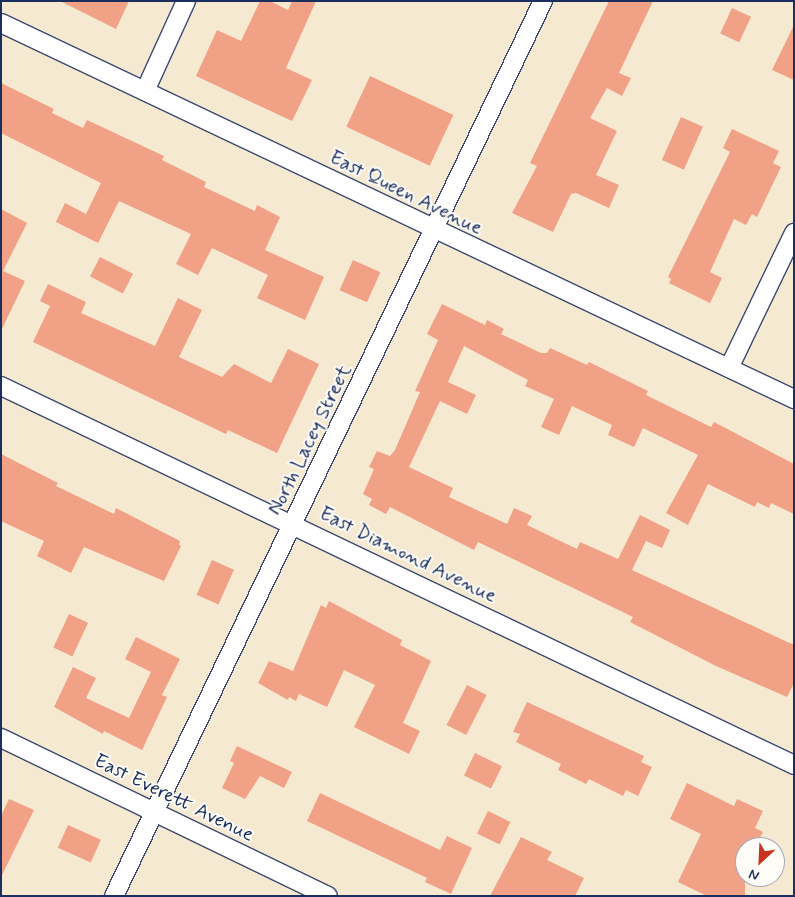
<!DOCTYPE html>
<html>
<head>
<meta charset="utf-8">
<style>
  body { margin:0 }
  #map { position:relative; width:795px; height:897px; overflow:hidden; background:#f5e9d2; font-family:Mynerve,sans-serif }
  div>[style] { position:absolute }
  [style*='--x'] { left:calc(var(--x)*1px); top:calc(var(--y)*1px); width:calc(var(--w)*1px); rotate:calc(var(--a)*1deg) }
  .building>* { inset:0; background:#f1a185; transform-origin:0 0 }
  .roads { filter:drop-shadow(1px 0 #3c4b6f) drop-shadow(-1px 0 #3c4b6f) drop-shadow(0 1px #3c4b6f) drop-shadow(0 -1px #3c4b6f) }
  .street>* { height:18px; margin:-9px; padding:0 9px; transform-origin:9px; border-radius:9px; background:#fff }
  span { translate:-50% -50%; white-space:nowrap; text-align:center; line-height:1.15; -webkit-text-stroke:4px #fdfcf7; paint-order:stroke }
  .street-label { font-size:20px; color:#1b2f5e }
  .frame { position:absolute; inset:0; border:2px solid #1b2f5e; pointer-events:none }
  .north { position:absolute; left:735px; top:837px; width:50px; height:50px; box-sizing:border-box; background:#fdfcf7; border:1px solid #a3aaba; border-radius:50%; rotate:205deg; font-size:14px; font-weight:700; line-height:20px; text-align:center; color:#1b2f5e }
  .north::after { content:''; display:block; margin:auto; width:18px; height:22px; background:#c8321e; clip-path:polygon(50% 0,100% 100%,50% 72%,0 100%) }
</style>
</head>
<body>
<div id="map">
  <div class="building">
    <div style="clip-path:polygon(60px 1px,129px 1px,116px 29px)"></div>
    <div style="clip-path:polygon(260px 1px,270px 1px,288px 10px,292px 1px,316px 1px,286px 68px,312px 80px,292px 121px,196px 76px,217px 30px,241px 41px)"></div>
    <div style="clip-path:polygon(609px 1px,653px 1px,619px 73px,631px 78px,622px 96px,607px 88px,590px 118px,617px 131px,596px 175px,619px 185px,609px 208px,576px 193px,571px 194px,553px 232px,512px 213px,537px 166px,530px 163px)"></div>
    <div style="left:732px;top:8px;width:21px;height:28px;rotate:25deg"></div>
    <div style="clip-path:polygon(794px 25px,794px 80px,772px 70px)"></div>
    <div style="left:370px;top:76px;width:92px;height:56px;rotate:25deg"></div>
    <div style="clip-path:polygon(1px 83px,54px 109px,52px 113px,83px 128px,87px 120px,164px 156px,162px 160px,206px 182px,204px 187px,255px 211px,257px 205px,280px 217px,265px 250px,324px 277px,305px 320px,257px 298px,268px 275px,212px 248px,198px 275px,176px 264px,191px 234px,119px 201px,98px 243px,56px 222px,65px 203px,86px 214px,101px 183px,1px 133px)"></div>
    <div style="left:681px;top:117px;width:24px;height:47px;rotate:24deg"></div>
    <div style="clip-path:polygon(732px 129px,779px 151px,773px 163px,781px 167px,757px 217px,752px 214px,746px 225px,734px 219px,710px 272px,722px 278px,710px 303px,669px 283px,671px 279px,668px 277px,730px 152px,723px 148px)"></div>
    <div style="clip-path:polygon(1px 209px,27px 223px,3px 271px,25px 281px,1px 331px)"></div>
    <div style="left:100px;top:257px;width:37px;height:22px;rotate:27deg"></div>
    <div style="left:353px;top:260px;width:30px;height:33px;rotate:24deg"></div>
    <div style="clip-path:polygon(48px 284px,86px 302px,81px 313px,155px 346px,178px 298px,202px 310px,179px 357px,222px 377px,234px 364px,271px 383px,288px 349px,319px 364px,277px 453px,228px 430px,226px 434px,33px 342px,50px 306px,40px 301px)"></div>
    <div style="clip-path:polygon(442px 304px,485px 325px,487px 320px,504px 329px,501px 334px,541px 353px,547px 353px,550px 348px,587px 365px,589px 362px,648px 391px,646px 395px,711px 427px,714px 422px,794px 464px,794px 514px,771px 503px,769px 508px,757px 502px,755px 507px,708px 484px,688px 525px,666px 513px,698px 455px,643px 428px,634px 447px,608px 435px,612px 425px,572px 406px,559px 435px,541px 427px,554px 399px,525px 386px,528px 380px,464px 346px,448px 382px,476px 395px,467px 414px,440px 401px,409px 467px,453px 488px,449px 497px,507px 524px,514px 508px,532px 516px,527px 525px,577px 549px,580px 542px,618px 559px,640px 515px,670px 530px,662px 548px,646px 541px,632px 570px,794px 645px,794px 683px,787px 697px,716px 666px,630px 622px,633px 617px,478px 542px,474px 550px,390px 507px,386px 514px,369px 505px,372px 499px,363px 494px,374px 469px,369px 467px,377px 451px,390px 456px,395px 450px,420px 392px,415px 391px,438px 340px,427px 334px)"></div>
    <div style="clip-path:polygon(1px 454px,58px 483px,56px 486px,114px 514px,116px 508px,180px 541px,179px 545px,181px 546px,164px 581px,84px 547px,71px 573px,37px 556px,44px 541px,1px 521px)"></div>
    <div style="left:212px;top:560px;width:24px;height:38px;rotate:24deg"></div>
    <div style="clip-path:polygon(329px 601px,402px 640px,400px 645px,431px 661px,403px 723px,420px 731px,409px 754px,354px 727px,375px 685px,344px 670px,327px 707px,299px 694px,296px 701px,289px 697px,288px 700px,258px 683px,269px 661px,293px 671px,321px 605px,326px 608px)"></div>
    <div style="left:69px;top:614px;width:21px;height:37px;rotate:25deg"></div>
    <div style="clip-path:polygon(136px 637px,180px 659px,162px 695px,167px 697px,142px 750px,104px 731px,103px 734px,54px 707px,73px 667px,96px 678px,86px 698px,129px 718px,151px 672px,125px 659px)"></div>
    <div style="left:467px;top:685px;width:22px;height:45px;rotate:27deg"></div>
    <div style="clip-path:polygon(527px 702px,644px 756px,641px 762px,652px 767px,638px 796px,626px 790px,623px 796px,589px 779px,586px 784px,558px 770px,561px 764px,516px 742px,520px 734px,513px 732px)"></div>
    <div style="clip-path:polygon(237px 746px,292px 772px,284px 788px,260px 776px,245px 799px,222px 788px,234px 763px,230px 761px)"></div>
    <div style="left:475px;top:753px;width:30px;height:25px;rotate:26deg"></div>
    <div style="clip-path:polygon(687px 783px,734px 806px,737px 799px,763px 811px,755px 828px,763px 832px,755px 847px,745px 847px,745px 896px,707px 896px,678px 882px,701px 834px,670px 819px)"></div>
    <div style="clip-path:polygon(320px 793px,440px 850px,447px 836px,472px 848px,451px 894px,425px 882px,427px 878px,307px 821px)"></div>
    <div style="clip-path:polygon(9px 799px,34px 810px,1px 877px,1px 816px)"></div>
    <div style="left:488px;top:811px;width:25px;height:25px;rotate:26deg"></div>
    <div style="left:68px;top:825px;width:36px;height:25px;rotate:24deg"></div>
    <div style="clip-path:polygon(521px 837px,552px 852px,547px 860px,584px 878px,575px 896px,490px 896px)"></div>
  </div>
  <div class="roads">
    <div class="street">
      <div style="--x:1;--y:23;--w:878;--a:25.37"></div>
      <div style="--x:145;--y:91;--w:99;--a:-65.5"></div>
      <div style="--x:729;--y:368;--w:150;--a:-64.3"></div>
      <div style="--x:1;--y:386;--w:879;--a:25.54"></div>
      <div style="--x:1;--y:738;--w:363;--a:25.8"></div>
      <div style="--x:114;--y:896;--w:993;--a:-64.39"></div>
    </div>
  </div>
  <div class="street-label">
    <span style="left:406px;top:193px;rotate:26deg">East Queen Avenue</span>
    <span style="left:310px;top:440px;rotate:-64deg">North Lacey Street</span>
    <span style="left:408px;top:555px;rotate:26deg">East Diamond Avenue</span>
    <span style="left:174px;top:798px;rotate:26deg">East Everett Avenue</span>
  </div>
  <div class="frame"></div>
  <div class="north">N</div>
</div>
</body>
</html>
